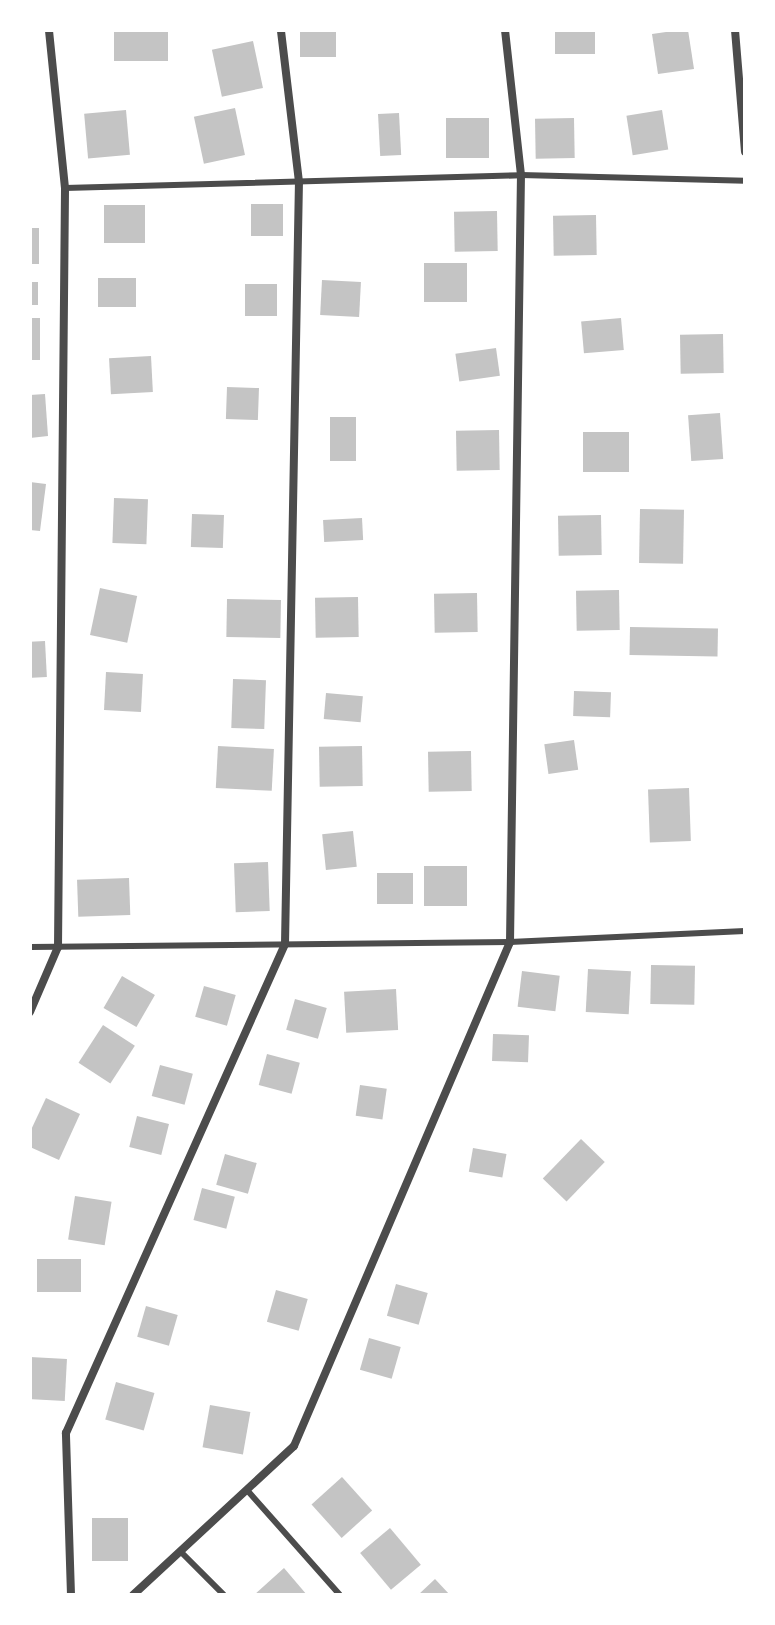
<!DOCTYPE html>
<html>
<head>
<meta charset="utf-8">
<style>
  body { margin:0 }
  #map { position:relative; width:775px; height:1625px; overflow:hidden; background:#fff; font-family:Lato,sans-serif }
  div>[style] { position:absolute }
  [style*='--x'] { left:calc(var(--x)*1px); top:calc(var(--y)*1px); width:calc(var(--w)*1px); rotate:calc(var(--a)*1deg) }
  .building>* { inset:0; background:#c4c4c4; transform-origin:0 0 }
  .service>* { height:6px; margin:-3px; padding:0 3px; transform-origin:3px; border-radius:3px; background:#4c4c4c }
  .minor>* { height:8px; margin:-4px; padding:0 4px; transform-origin:4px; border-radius:4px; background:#4c4c4c }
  span { translate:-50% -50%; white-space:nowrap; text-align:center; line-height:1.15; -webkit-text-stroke:6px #fff; paint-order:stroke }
  .frame { position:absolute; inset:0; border:32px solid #fff; pointer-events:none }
</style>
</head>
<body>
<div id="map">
  <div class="building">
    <div style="left:114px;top:30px;width:54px;height:31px"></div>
    <div style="left:300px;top:30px;width:36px;height:27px"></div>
    <div style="left:555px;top:30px;width:40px;height:24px"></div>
    <div style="clip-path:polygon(680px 30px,688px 30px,694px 69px,658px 74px,652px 34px)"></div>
    <div style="left:253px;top:41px;width:48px;height:42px;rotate:78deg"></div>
    <div style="left:235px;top:108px;width:48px;height:42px;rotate:78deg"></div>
    <div style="left:126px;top:110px;width:45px;height:42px;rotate:85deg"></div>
    <div style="left:662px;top:110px;width:40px;height:36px;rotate:81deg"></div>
    <div style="left:399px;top:113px;width:42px;height:21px;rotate:87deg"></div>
    <div style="left:446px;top:118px;width:43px;height:40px"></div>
    <div style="left:574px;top:118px;width:40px;height:39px;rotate:89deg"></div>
    <div style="left:251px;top:204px;width:32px;height:32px"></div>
    <div style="left:104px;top:205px;width:41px;height:38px"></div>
    <div style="left:497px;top:211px;width:40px;height:43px;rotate:89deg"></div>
    <div style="left:596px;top:215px;width:40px;height:43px;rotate:89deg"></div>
    <div style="left:30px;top:228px;width:9px;height:36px"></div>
    <div style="left:467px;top:263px;width:39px;height:43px;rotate:90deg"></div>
    <div style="left:98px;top:278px;width:38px;height:29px"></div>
    <div style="left:322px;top:280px;width:39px;height:35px;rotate:3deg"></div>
    <div style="left:30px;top:282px;width:8px;height:23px"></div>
    <div style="left:245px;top:284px;width:32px;height:32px"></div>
    <div style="left:30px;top:318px;width:10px;height:42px"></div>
    <div style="left:621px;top:318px;width:32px;height:40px;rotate:85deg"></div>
    <div style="left:723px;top:334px;width:39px;height:43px;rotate:89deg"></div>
    <div style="left:496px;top:348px;width:28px;height:41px;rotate:82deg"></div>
    <div style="left:151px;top:356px;width:36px;height:42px;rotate:87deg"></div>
    <div style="left:227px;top:387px;width:32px;height:32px;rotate:2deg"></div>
    <div style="clip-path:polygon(45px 394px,48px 436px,30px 438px,30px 395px)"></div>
    <div style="left:720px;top:413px;width:46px;height:32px;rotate:86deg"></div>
    <div style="left:356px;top:417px;width:44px;height:26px;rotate:90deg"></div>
    <div style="left:499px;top:430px;width:40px;height:43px;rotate:89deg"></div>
    <div style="left:583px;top:432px;width:46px;height:40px"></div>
    <div style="clip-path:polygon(30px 482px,46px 484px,40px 531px,30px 530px)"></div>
    <div style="left:114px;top:498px;width:34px;height:45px;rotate:2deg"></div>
    <div style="left:640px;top:509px;width:44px;height:54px;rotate:1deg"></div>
    <div style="left:192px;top:514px;width:32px;height:33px;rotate:2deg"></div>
    <div style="left:601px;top:515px;width:40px;height:43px;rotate:89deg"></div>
    <div style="left:362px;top:518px;width:22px;height:39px;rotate:87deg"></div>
    <div style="left:100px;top:588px;width:38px;height:48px;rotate:12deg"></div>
    <div style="left:619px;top:590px;width:40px;height:43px;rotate:89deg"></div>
    <div style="left:477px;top:593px;width:39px;height:43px;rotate:89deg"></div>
    <div style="left:358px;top:597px;width:40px;height:43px;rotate:89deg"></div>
    <div style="left:227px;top:599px;width:54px;height:38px;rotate:1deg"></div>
    <div style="left:630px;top:627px;width:88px;height:28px;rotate:1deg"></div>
    <div style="left:45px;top:641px;width:36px;height:15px;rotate:87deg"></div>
    <div style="left:106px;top:672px;width:37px;height:38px;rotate:3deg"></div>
    <div style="left:233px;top:679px;width:33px;height:49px;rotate:2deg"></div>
    <div style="left:574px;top:691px;width:37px;height:25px;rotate:2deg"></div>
    <div style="left:326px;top:693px;width:37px;height:26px;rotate:5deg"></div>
    <div style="left:574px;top:740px;width:30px;height:30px;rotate:82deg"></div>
    <div style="left:218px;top:746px;width:56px;height:42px;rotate:3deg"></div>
    <div style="left:362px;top:746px;width:40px;height:43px;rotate:89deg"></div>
    <div style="left:471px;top:751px;width:40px;height:43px;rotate:89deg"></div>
    <div style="left:689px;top:788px;width:53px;height:41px;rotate:88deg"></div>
    <div style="left:353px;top:831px;width:36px;height:31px;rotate:84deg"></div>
    <div style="left:268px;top:862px;width:49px;height:34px;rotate:88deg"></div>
    <div style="left:424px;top:866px;width:43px;height:40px"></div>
    <div style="left:377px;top:873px;width:36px;height:31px"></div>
    <div style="left:129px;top:878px;width:37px;height:52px;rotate:88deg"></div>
    <div style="left:651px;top:965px;width:44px;height:39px;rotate:1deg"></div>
    <div style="left:588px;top:969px;width:43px;height:43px;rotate:3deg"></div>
    <div style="left:522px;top:971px;width:38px;height:36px;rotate:7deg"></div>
    <div style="left:122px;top:976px;width:38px;height:37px;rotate:30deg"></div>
    <div style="left:204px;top:986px;width:33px;height:32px;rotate:16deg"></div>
    <div style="left:396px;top:989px;width:41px;height:52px;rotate:87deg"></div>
    <div style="left:295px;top:999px;width:33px;height:32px;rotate:16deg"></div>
    <div style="left:103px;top:1025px;width:38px;height:45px;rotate:33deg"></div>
    <div style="left:493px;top:1034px;width:36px;height:27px;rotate:2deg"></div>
    <div style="left:267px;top:1054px;width:34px;height:32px;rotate:15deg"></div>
    <div style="left:160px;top:1065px;width:34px;height:32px;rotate:15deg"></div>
    <div style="left:360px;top:1085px;width:27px;height:31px;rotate:8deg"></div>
    <div style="clip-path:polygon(46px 1098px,80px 1114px,59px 1160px,30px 1147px,30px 1132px)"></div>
    <div style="left:137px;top:1116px;width:33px;height:32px;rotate:14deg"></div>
    <div style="left:581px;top:1139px;width:33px;height:55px;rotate:44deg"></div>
    <div style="left:473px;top:1148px;width:34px;height:24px;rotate:10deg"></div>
    <div style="left:225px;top:1154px;width:33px;height:32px;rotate:16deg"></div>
    <div style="left:202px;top:1188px;width:34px;height:33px;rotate:15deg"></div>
    <div style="left:75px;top:1196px;width:37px;height:44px;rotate:9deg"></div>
    <div style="left:37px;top:1259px;width:44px;height:33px"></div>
    <div style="left:396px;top:1284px;width:33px;height:33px;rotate:16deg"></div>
    <div style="left:276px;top:1290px;width:33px;height:33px;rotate:16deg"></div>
    <div style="left:146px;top:1306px;width:33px;height:32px;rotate:16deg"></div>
    <div style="left:369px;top:1338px;width:33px;height:33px;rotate:16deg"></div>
    <div style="left:30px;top:1357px;width:37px;height:42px;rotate:3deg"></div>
    <div style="left:116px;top:1382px;width:40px;height:39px;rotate:16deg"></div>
    <div style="left:210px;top:1405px;width:41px;height:43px;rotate:10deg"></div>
    <div style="left:342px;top:1477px;width:45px;height:41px;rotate:48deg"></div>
    <div style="left:92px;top:1518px;width:36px;height:43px"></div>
    <div style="left:390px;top:1528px;width:48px;height:39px;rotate:50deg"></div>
    <div style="clip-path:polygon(284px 1568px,307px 1595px,254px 1595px)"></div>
    <div style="clip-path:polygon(435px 1579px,450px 1595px,418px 1595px)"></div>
  </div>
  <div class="service">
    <div style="--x:65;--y:188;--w:456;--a:-1.6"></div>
    <div style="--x:521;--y:175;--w:224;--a:1.5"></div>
    <div style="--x:30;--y:947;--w:480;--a:-0.6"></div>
    <div style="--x:510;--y:942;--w:235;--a:-2.7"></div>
    <div style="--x:247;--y:1490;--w:140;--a:48.5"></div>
    <div style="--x:180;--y:1551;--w:62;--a:45"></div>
  </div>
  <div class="minor">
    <div style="--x:735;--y:30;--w:122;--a:85.3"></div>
    <div style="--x:30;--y:1012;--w:71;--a:-66.7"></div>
    <div style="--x:58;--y:947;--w:759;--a:-89.47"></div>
    <div style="--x:65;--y:188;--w:159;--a:-95.8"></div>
    <div style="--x:71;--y:1595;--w:162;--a:-91.8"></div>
    <div style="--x:66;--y:1433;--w:536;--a:-65.87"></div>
    <div style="--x:285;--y:944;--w:762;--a:-88.95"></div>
    <div style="--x:299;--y:182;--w:153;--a:-96.8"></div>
    <div style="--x:133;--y:1595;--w:219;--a:-42.8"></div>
    <div style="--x:294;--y:1446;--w:548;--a:-66.8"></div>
    <div style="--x:510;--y:942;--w:767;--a:-89.18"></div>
    <div style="--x:521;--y:175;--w:146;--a:-96.3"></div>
  </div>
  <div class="frame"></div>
</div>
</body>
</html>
